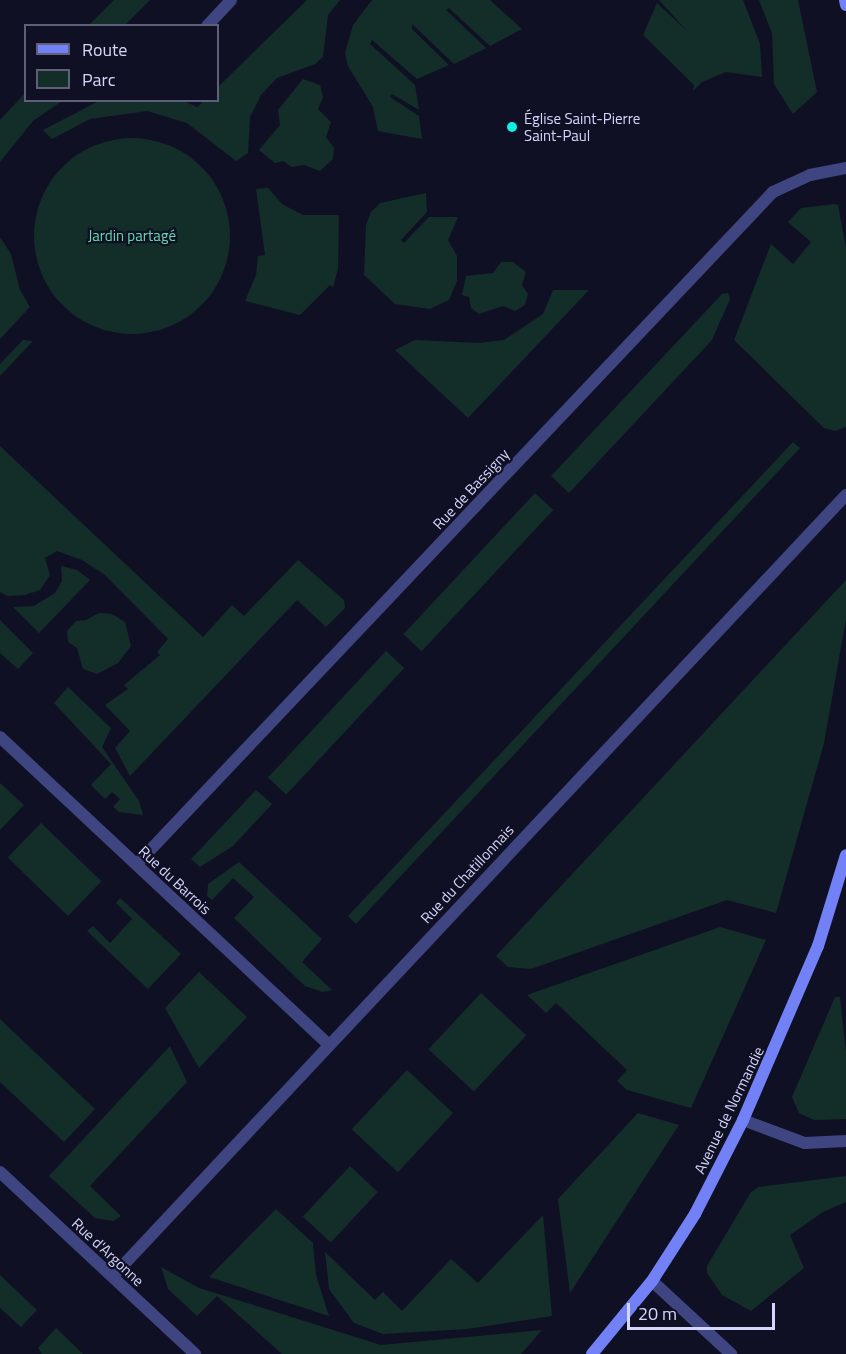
<!DOCTYPE html>
<html>
<head>
<meta charset="utf-8">
<style>
  body { margin:0 }
  #map { position:relative; width:846px; height:1354px; overflow:hidden; background:#101024; font-family:"Titillium Web",sans-serif }
  div>[style] { position:absolute }
  [style*='--x'] { left:calc(var(--x)*1px); top:calc(var(--y)*1px); width:calc(var(--w)*1px); rotate:calc(var(--a)*1deg) }
  .green>* { inset:0; background:#132d29; transform-origin:0 0 }
  .round { border-radius:50% }
  .service>* { height:12px; margin:-6px; padding:0 6px; transform-origin:6px; border-radius:6px; background:#3e4580 }
  .minor>* { height:12px; margin:-6px; padding:0 6px; transform-origin:6px; border-radius:6px; background:#3e4580 }
  .secondary>* { height:12px; margin:-6px; padding:0 6px; transform-origin:6px; border-radius:6px; background:#7282f6 }
  .dots>* { width:16px; height:16px; translate:-50% -50%; box-sizing:border-box; border:3px solid #101024; border-radius:50% }
  span { translate:-50% -50%; white-space:nowrap; text-align:center; line-height:1.15; -webkit-text-stroke:4.5px #101024; paint-order:stroke }
  .poi-label { font-size:15px; color:#d5d6fc }
  .left { translate:0 -50%; text-align:left }
  .park-label { font-size:15px; color:#65d8ab }
  .street-label { font-size:15px; color:#d5d6fc }
  .legend { position:absolute; left:24px; top:24px; width:195px; height:78px; box-sizing:border-box; background:#101024; border:2px solid #5f5f7a; margin:0; padding:8px 10px; list-style:none; font-size:18px; color:#d5d6fc }
  .legend li { display:flex; align-items:center; gap:12px; height:30px }
  .legend b { width:30px; border:2px solid #5f5f7a }
  .scale { position:absolute; left:627px; top:1303px; width:148px; height:27px; box-sizing:border-box; border:3px solid #d5d6fc; border-top:0; padding-left:8px; font-size:18px; line-height:21px; white-space:nowrap; color:#d5d6fc; -webkit-text-stroke:4px #101024; paint-order:stroke }
</style>
</head>
<body>
<div id="map">
  <div class="green">
    <div style="clip-path:polygon(114px 0,150px 0,125px 25px,89px 25px)"></div>
    <div style="clip-path:polygon(307px 0,340px 0,328px 15px,323px 57px,315px 64px,277px 78px,261px 95px,250px 117px,248px 153px,236px 161px,187px 123px,147px 111px,90px 119px,52px 139px,43px 130px,99px 101px,184px 101px,197px 107px,204px 101px,218px 100px,218px 87px)"></div>
    <div style="clip-path:polygon(372px 0,490px 0,522px 29px,490px 46px,449px 8px,446px 10px,486px 48px,454px 64px,412px 24px,412px 29px,449px 65px,417px 79px,372px 40px,370px 44px,415px 85px,419px 110px,392px 94px,390px 97px,419px 116px,422px 139px,378px 131px,373px 107px,348px 66px,345px 53px,353px 25px)"></div>
    <div style="clip-path:polygon(659px 0,743px 0,760px 44px,762px 77px,726px 72px,702px 82px,693px 91px,694px 85px,643px 35px,657px 3px,687px 31px)"></div>
    <div style="clip-path:polygon(759px 0,798px 0,817px 92px,793px 114px,774px 84px,772px 33px)"></div>
    <div style="clip-path:polygon(303px 79px,320px 85px,323px 97px,318px 109px,331px 122px,326px 137px,334px 148px,333px 159px,320px 171px,304px 165px,292px 167px,283px 161px,275px 163px,259px 150px,280px 125px,278px 110px)"></div>
    <div style="clip-path:polygon(25px 93px,26px 100px,62px 101px,33px 121px,0 162px,0 120px)"></div>
    <div class="round" style="left:34px;top:138px;width:196px;height:196px"></div>
    <div style="clip-path:polygon(268px 188px,282px 204px,303px 215px,339px 215px,338px 269px,333px 287px,330px 285px,300px 315px,245px 301px,256px 275px,258px 256px,265px 255px,256px 189px)"></div>
    <div style="clip-path:polygon(426px 193px,427px 212px,401px 240px,404px 243px,429px 217px,458px 217px,448px 240px,457px 256px,457px 281px,449px 300px,430px 309px,395px 304px,364px 275px,366px 225px,371px 212px,380px 203px)"></div>
    <div style="clip-path:polygon(834px 204px,838px 205px,846px 248px,846px 427px,835px 431px,824px 428px,734px 340px,771px 244px,793px 264px,811px 242px,788px 222px,801px 208px)"></div>
    <div style="clip-path:polygon(0 237px,11px 254px,20px 290px,30px 307px,0 339px)"></div>
    <div style="clip-path:polygon(501px 262px,513px 262px,526px 272px,522px 285px,528px 294px,525px 305px,515px 311px,503px 306px,479px 314px,471px 308px,469px 297px,462px 295px,466px 276px,493px 273px)"></div>
    <div style="clip-path:polygon(553px 290px,589px 290px,468px 418px,395px 350px,415px 340px,478px 343px,504px 340px,543px 314px)"></div>
    <div style="clip-path:polygon(728px 293px,730px 299px,712px 340px,569px 493px,551px 476px,722px 294px)"></div>
    <div style="clip-path:polygon(23px 340px,33px 341px,0 376px,0 364px)"></div>
    <div style="clip-path:polygon(793px 442px,800px 448px,356px 924px,348px 916px)"></div>
    <div style="clip-path:polygon(0 446px,203px 637px,232px 605px,244px 616px,298px 560px,344px 600px,345px 608px,326px 627px,297px 600px,130px 776px,115px 748px,130px 731px,105px 705px,128px 689px,124px 685px,160px 655px,157px 652px,168px 639px,105px 575px,82px 560px,57px 551px,45px 558px,50px 575px,40px 590px,25px 595px,7px 596px,0 592px)"></div>
    <div style="left:535px;top:493px;width:25px;height:193px;rotate:43deg"></div>
    <div style="clip-path:polygon(61px 566px,77px 570px,90px 580px,39px 633px,13px 607px,34px 606px,55px 593px,62px 581px)"></div>
    <div style="clip-path:polygon(846px 580px,846px 619px,824px 743px,776px 913px,727px 900px,531px 969px,508px 967px,496px 956px)"></div>
    <div style="clip-path:polygon(99px 613px,112px 614px,125px 622px,131px 646px,118px 663px,97px 674px,83px 669px,77px 648px,68px 642px,67px 631px,76px 621px,86px 620px)"></div>
    <div style="clip-path:polygon(0 620px,33px 653px,18px 669px,0 653px)"></div>
    <div style="left:386px;top:651px;width:25px;height:173px;rotate:43deg"></div>
    <div style="clip-path:polygon(68px 687px,111px 728px,102px 747px,139px 801px,143px 815px,119px 812px,113px 807px,120px 799px,112px 792px,105px 799px,91px 785px,111px 764px,54px 703px)"></div>
    <div style="clip-path:polygon(0 783px,24px 805px,0 830px)"></div>
    <div style="clip-path:polygon(256px 790px,272px 804px,233px 846px,200px 867px,191px 859px)"></div>
    <div style="left:41px;top:823px;width:84px;height:48px;rotate:44deg"></div>
    <div style="clip-path:polygon(239px 862px,322px 939px,302px 962px,332px 990px,323px 992px,305px 986px,234px 918px,254px 897px,233px 878px,212px 900px,207px 896px,208px 884px)"></div>
    <div style="clip-path:polygon(120px 898px,181px 954px,148px 989px,87px 931px,93px 926px,110px 943px,132px 919px,116px 903px)"></div>
    <div style="clip-path:polygon(720px 927px,766px 940px,691px 1108px,627px 1090px,617px 1081px,627px 1070px,556px 1003px,546px 1013px,527px 995px)"></div>
    <div style="clip-path:polygon(199px 972px,247px 1017px,199px 1068px,165px 1008px)"></div>
    <div style="left:481px;top:993px;width:62px;height:77px;rotate:43deg"></div>
    <div style="clip-path:polygon(835px 997px,840px 997px,846px 1052px,846px 1119px,814px 1120px,799px 1113px,792px 1097px)"></div>
    <div style="clip-path:polygon(0 1019px,95px 1109px,64px 1142px,0 1082px)"></div>
    <div style="clip-path:polygon(170px 1046px,187px 1082px,90px 1186px,121px 1216px,113px 1221px,95px 1218px,49px 1176px)"></div>
    <div style="left:407px;top:1070px;width:63px;height:81px;rotate:43deg"></div>
    <div style="clip-path:polygon(638px 1113px,679px 1125px,570px 1293px,558px 1199px)"></div>
    <div style="left:350px;top:1166px;width:38px;height:69px;rotate:43deg"></div>
    <div style="clip-path:polygon(846px 1176px,846px 1202px,823px 1212px,790px 1235px,804px 1268px,751px 1311px,722px 1295px,707px 1273px,707px 1266px,751px 1192px,759px 1187px)"></div>
    <div style="clip-path:polygon(276px 1209px,313px 1243px,316px 1275px,329px 1316px,209px 1277px)"></div>
    <div style="clip-path:polygon(543px 1215px,552px 1316px,467px 1329px,383px 1334px,354px 1323px,329px 1289px,325px 1252px,375px 1300px,383px 1292px,402px 1311px,451px 1259px,478px 1283px)"></div>
    <div style="clip-path:polygon(161px 1267px,199px 1288px,381px 1345px,542px 1330px,521px 1354px,282px 1354px,217px 1296px,197px 1316px,168px 1289px)"></div>
    <div style="clip-path:polygon(0 1275px,37px 1310px,21px 1327px,0 1308px)"></div>
    <div style="clip-path:polygon(56px 1328px,83px 1354px,42px 1354px,38px 1348px)"></div>
  </div>
  <div class="service">
    <div style="--x:207;--y:26;--w:35;--a:-47"></div>
    <div style="--x:652;--y:1281;--w:108;--a:42.7"></div>
  </div>
  <div class="minor">
    <div style="--x:0;--y:737;--w:449;--a:43.1"></div>
    <div style="--x:137;--y:864;--w:925;--a:-46.58"></div>
    <div style="--x:773;--y:192;--w:41;--a:-24.7"></div>
    <div style="--x:810;--y:175;--w:37;--a:-11"></div>
    <div style="--x:743;--y:1120;--w:66;--a:20.4"></div>
    <div style="--x:805;--y:1143;--w:41;--a:-2.8"></div>
    <div style="--x:0;--y:1172;--w:267;--a:43"></div>
    <div style="--x:113;--y:1276;--w:1071;--a:-46.82"></div>
  </div>
  <div class="secondary">
    <div style="--x:845;--y:0;--w:5;--a:79"></div>
    <div style="--x:592;--y:1354;--w:94;--a:-50.6"></div>
    <div style="--x:652;--y:1281;--w:80;--a:-57.3"></div>
    <div style="--x:695;--y:1214;--w:106;--a:-62.9"></div>
    <div style="--x:743;--y:1120;--w:189;--a:-66.7"></div>
    <div style="--x:818;--y:946;--w:95;--a:-72.9"></div>
  </div>
  <div class="dots">
    <div style="left:512px;top:127px;background:#0fefe5"></div>
  </div>
  <div class="poi-label">
    <span class="left" style="left:524px;top:127px">Église Saint-Pierre<br>Saint-Paul</span>
  </div>
  <div class="park-label">
    <span style="left:132px;top:236px">Jardin partagé</span>
  </div>
  <div class="street-label">
    <span style="left:471px;top:489px;rotate:-47deg">Rue de Bassigny</span>
    <span style="left:467px;top:874px;rotate:-47deg">Rue du Chatillonnais</span>
    <span style="left:175px;top:880px;rotate:43deg">Rue du Barrois</span>
    <span style="left:729px;top:1110px;rotate:-64deg">Avenue de Normandie</span>
    <span style="left:108px;top:1252px;rotate:43deg">Rue d'Argonne</span>
  </div>
  <ul class="legend">
  <li><b style="height:8px;background:#7282f6"></b>Route</li>
  <li><b style="height:16px;background:#132d29"></b>Parc</li>
  </ul>
  <div class="scale">20 m</div>
</div>
</body>
</html>
